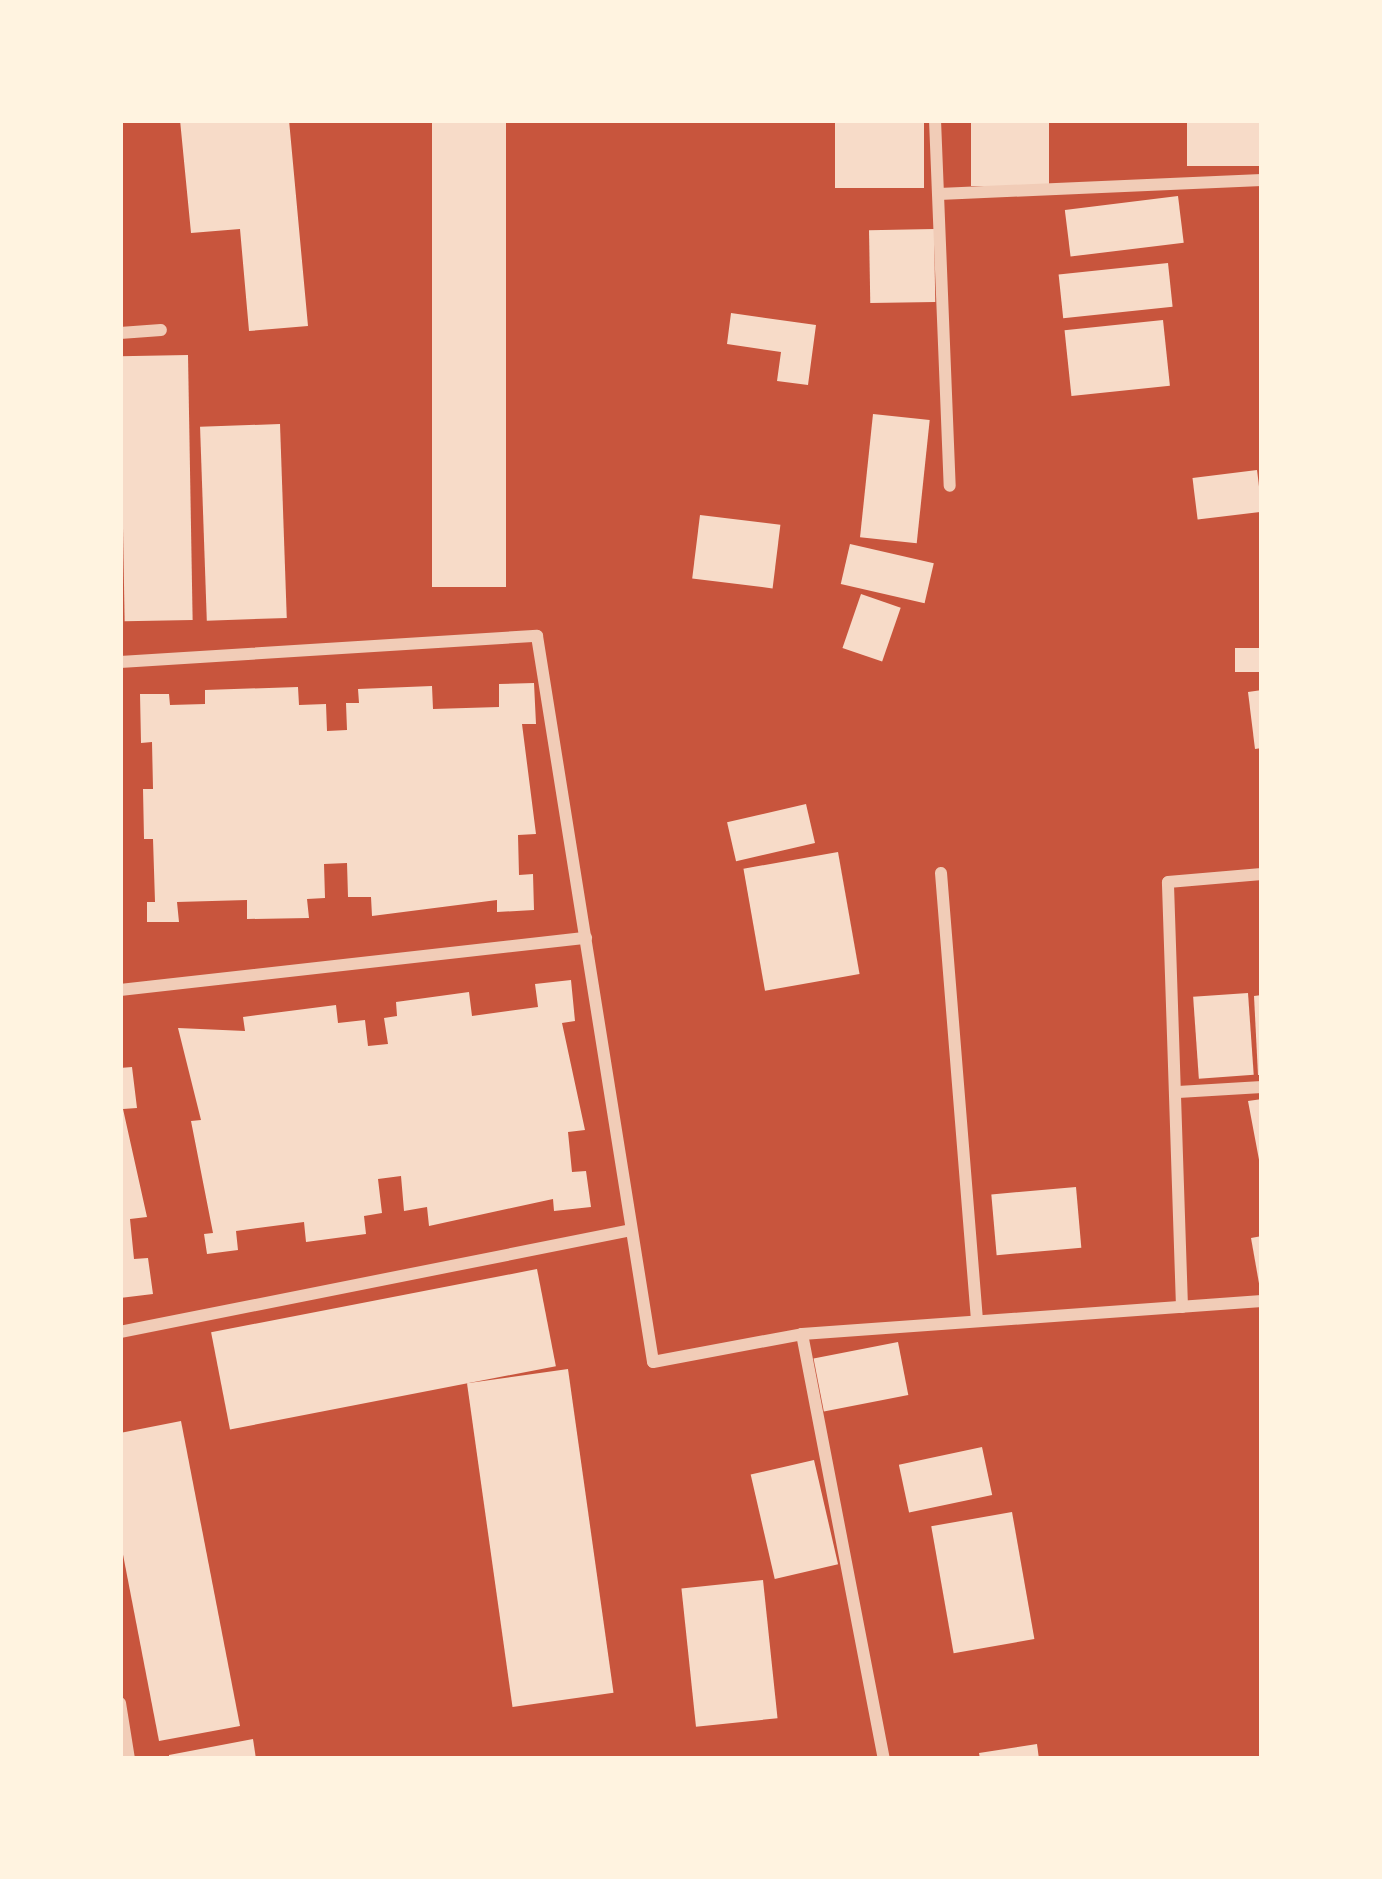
<!DOCTYPE html>
<html>
<head>
<meta charset="utf-8">
<style>
  body { margin:0 }
  #map { position:relative; width:1382px; height:1879px; overflow:hidden; background:#c8553d; font-family:"Alegreya Sans",sans-serif }
  div>[style] { position:absolute }
  [style*='--x'] { left:calc(var(--x)*1px); top:calc(var(--y)*1px); width:calc(var(--w)*1px); rotate:calc(var(--a)*1deg) }
  .building>* { inset:0; background:#f7dbc8; transform-origin:0 0 }
  .minor>* { height:12px; margin:-6px; padding:0 6px; transform-origin:6px; border-radius:6px; background:#f1ccb7 }
  span { translate:-50% -50%; white-space:nowrap; text-align:center; line-height:1.15; -webkit-text-stroke:9px #fff3e0; paint-order:stroke }
  .frame { position:absolute; inset:0; border:123px solid #fff3e0; pointer-events:none }
</style>
</head>
<body>
<div id="map">
  <div class="building">
    <div style="clip-path:polygon(180px 120px,289px 120px,308px 326px,249px 331px,240px 229px,191px 233px)"></div>
    <div style="left:432px;top:120px;width:74px;height:467px"></div>
    <div style="left:835px;top:120px;width:89px;height:68px"></div>
    <div style="left:971px;top:120px;width:78px;height:66px"></div>
    <div style="left:1187px;top:120px;width:75px;height:46px"></div>
    <div style="left:1178px;top:196px;width:47px;height:114px;rotate:83deg"></div>
    <div style="left:934px;top:229px;width:73px;height:65px;rotate:89deg"></div>
    <div style="left:1168px;top:263px;width:44px;height:110px;rotate:84deg"></div>
    <div style="clip-path:polygon(731px 313px,816px 325px,808px 385px,777px 381px,781px 352px,727px 344px)"></div>
    <div style="left:1163px;top:320px;width:66px;height:99px;rotate:84deg"></div>
    <div style="left:188px;top:355px;width:265px;height:68px;rotate:89deg"></div>
    <div style="left:873px;top:414px;width:57px;height:124px;rotate:6deg"></div>
    <div style="left:280px;top:424px;width:194px;height:80px;rotate:88deg"></div>
    <div style="left:1257px;top:470px;width:42px;height:65px;rotate:83deg"></div>
    <div style="left:700px;top:515px;width:81px;height:64px;rotate:7deg"></div>
    <div style="left:850px;top:544px;width:86px;height:41px;rotate:13deg"></div>
    <div style="left:861px;top:594px;width:42px;height:57px;rotate:19deg"></div>
    <div style="left:1262px;top:648px;width:24px;height:27px;rotate:90deg"></div>
    <div style="clip-path:polygon(534px 683px,536px 724px,522px 724px,536px 834px,518px 835px,519px 875px,533px 874px,534px 910px,497px 912px,497px 900px,372px 916px,371px 897px,348px 897px,347px 863px,324px 864px,325px 898px,307px 899px,309px 918px,247px 919px,247px 900px,177px 902px,179px 922px,147px 922px,147px 902px,155px 902px,153px 839px,144px 839px,143px 789px,153px 789px,152px 742px,141px 743px,140px 694px,169px 694px,170px 705px,205px 704px,205px 690px,298px 687px,299px 705px,326px 704px,327px 731px,347px 730px,346px 703px,359px 703px,358px 689px,432px 686px,433px 709px,499px 707px,499px 684px)"></div>
    <div style="clip-path:polygon(1262px 690px,1262px 748px,1255px 749px,1248px 692px)"></div>
    <div style="left:806px;top:804px;width:40px;height:81px;rotate:77deg"></div>
    <div style="left:838px;top:852px;width:124px;height:96px;rotate:80deg"></div>
    <div style="clip-path:polygon(571px 980px,575px 1021px,562px 1023px,585px 1130px,568px 1132px,572px 1172px,586px 1171px,591px 1207px,554px 1211px,553px 1199px,429px 1226px,427px 1207px,404px 1211px,401px 1176px,378px 1179px,382px 1213px,364px 1216px,366px 1234px,306px 1242px,304px 1222px,236px 1231px,238px 1250px,207px 1254px,204px 1234px,213px 1233px,191px 1121px,201px 1120px,178px 1028px,245px 1031px,243px 1017px,336px 1005px,338px 1023px,365px 1020px,368px 1046px,388px 1044px,384px 1018px,397px 1016px,396px 1002px,469px 992px,472px 1016px,538px 1007px,535px 984px)"></div>
    <div style="left:1248px;top:993px;width:82px;height:55px;rotate:86deg"></div>
    <div style="clip-path:polygon(1262px 995px,1262px 1075px,1258px 1075px,1254px 996px)"></div>
    <div style="clip-path:polygon(132px 1067px,137px 1108px,123px 1109px,147px 1217px,130px 1219px,134px 1259px,148px 1258px,153px 1294px,120px 1298px,120px 1068px)"></div>
    <div style="clip-path:polygon(1262px 1099px,1262px 1165px,1260px 1165px,1248px 1101px)"></div>
    <div style="left:1076px;top:1187px;width:61px;height:85px;rotate:85deg"></div>
    <div style="clip-path:polygon(1262px 1236px,1262px 1289px,1260px 1289px,1251px 1238px)"></div>
    <div style="left:537px;top:1269px;width:99px;height:332px;rotate:79deg"></div>
    <div style="left:898px;top:1342px;width:54px;height:86px;rotate:79deg"></div>
    <div style="left:568px;top:1369px;width:327px;height:102px;rotate:82deg"></div>
    <div style="clip-path:polygon(181px 1421px,240px 1726px,159px 1741px,120px 1539px,120px 1433px)"></div>
    <div style="left:982px;top:1447px;width:49px;height:85px;rotate:78deg"></div>
    <div style="left:814px;top:1460px;width:107px;height:65px;rotate:77deg"></div>
    <div style="left:1012px;top:1512px;width:129px;height:82px;rotate:80deg"></div>
    <div style="left:763px;top:1580px;width:139px;height:82px;rotate:84deg"></div>
    <div style="clip-path:polygon(253px 1739px,256px 1759px,169px 1759px,169px 1755px)"></div>
    <div style="clip-path:polygon(1037px 1744px,1039px 1759px,980px 1759px,979px 1753px)"></div>
  </div>
  <div class="minor">
    <div style="--x:935;--y:120;--w:366;--a:87.7"></div>
    <div style="--x:939;--y:194;--w:323;--a:-2.5"></div>
    <div style="--x:120;--y:333;--w:41;--a:-4.2"></div>
    <div style="--x:120;--y:662;--w:418;--a:-3.6"></div>
    <div style="--x:537;--y:636;--w:735;--a:80.92"></div>
    <div style="--x:653;--y:1362;--w:152;--a:-10.6"></div>
    <div style="--x:802;--y:1334;--w:461;--a:-4.1"></div>
    <div style="--x:941;--y:873;--w:446;--a:85.4"></div>
    <div style="--x:120;--y:990;--w:469;--a:-6.4"></div>
    <div style="--x:1178;--y:1092;--w:84;--a:-3.4"></div>
    <div style="--x:1182;--y:1307;--w:425;--a:-91.9"></div>
    <div style="--x:1168;--y:882;--w:94;--a:-4.9"></div>
    <div style="--x:120;--y:1332;--w:517;--a:-11.27"></div>
    <div style="--x:802;--y:1334;--w:433;--a:79.1"></div>
    <div style="--x:120;--y:1703;--w:57;--a:80.9"></div>
  </div>
  <div class="frame"></div>
</div>
</body>
</html>
